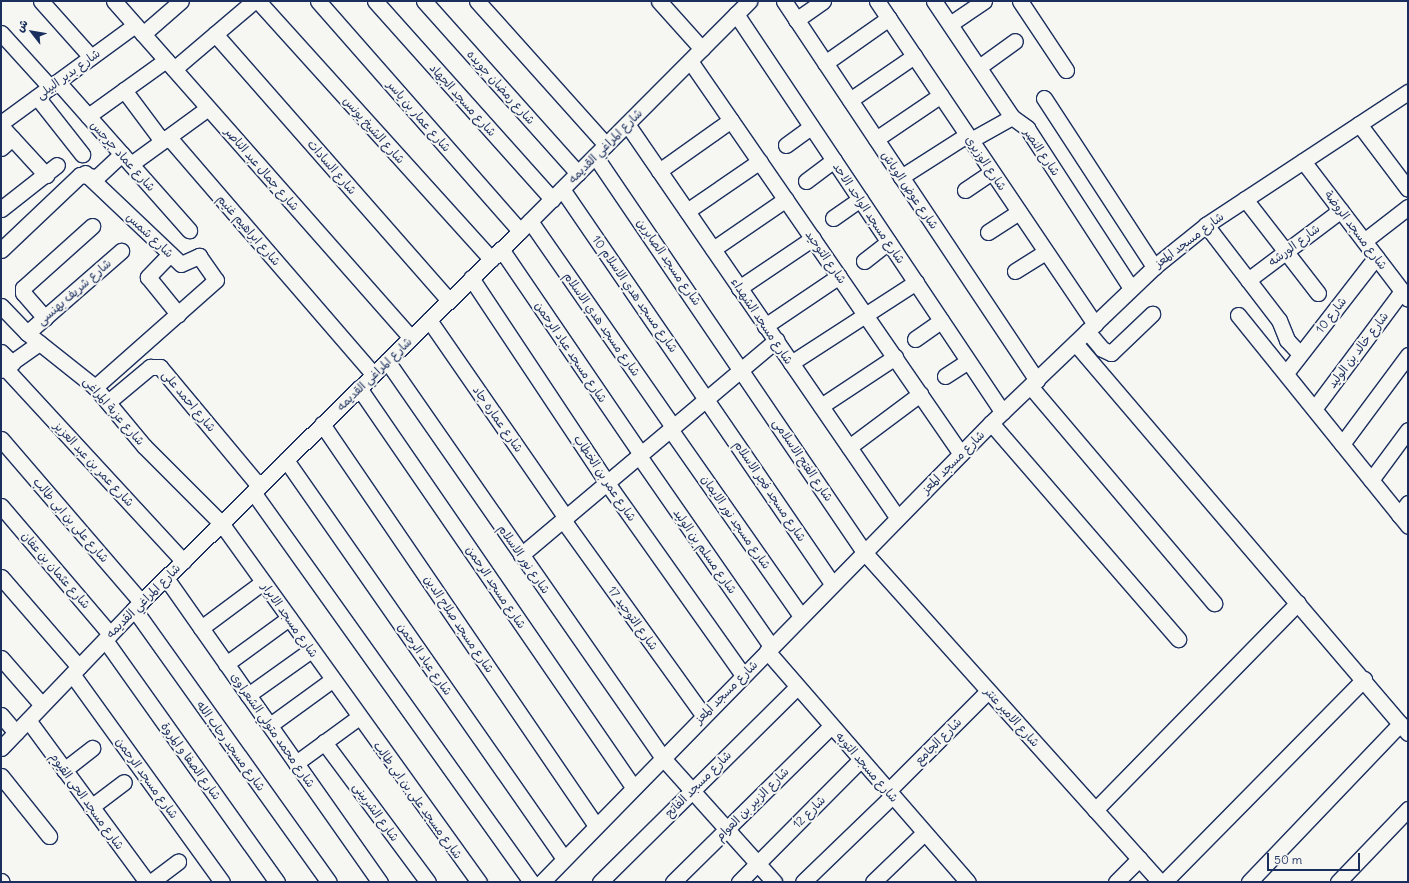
<!DOCTYPE html>
<html>
<head>
<meta charset="utf-8">
<style>
  body { margin:0 }
  #map { position:relative; width:1409px; height:883px; overflow:hidden; background:#f6f6f2; font-family:Delius,"Playpen Sans Arabic",sans-serif }
  div>[style] { position:absolute }
  [style*='--x'] { left:calc(var(--x)*1px); top:calc(var(--y)*1px); width:calc(var(--w)*1px); rotate:calc(var(--a)*1deg) }
  .roads { filter:drop-shadow(1px 0 #1b2f5e) drop-shadow(-1px 0 #1b2f5e) drop-shadow(0 1px #1b2f5e) drop-shadow(0 -1px #1b2f5e) }
  .minor>* { height:15px; margin:-7.5px; padding:0 7.5px; transform-origin:7.5px; border-radius:7.5px; background:#f6f6f2 }
  span { translate:-50% -50%; white-space:nowrap; text-align:center; line-height:1.15; -webkit-text-stroke:4px #f6f6f2; paint-order:stroke }
  .street-label { font-size:12px; color:#1b2f5e }
  .frame { position:absolute; inset:0; border:2px solid #1b2f5e; pointer-events:none }
  .north { position:absolute; left:12px; top:12px; width:40px; height:40px; -webkit-text-stroke:3px #f6f6f2; paint-order:stroke; rotate:301deg; font-size:11px; font-weight:700; line-height:16px; text-align:center; color:#1b2f5e }
  .north::after { content:''; display:block; margin:auto; width:14px; height:18px; background:#1b2f5e; clip-path:polygon(50% 0,100% 100%,50% 72%,0 100%) }
  .scale { position:absolute; left:1267px; top:853px; width:93px; height:18px; box-sizing:border-box; border:2px solid #1b2f5e; border-top:0; padding-left:5px; font-size:12px; line-height:14px; white-space:nowrap; color:#1b2f5e; -webkit-text-stroke:3px #f6f6f2; paint-order:stroke }
</style>
</head>
<body>
<div id="map">
  <div class="roads">
    <div class="minor">
      <div style="--x:41;--y:1;--w:75;--a:48.2"></div>
      <div style="--x:114;--y:1;--w:449;--a:48.6"></div>
      <div style="--x:258;--y:1;--w:348;--a:47.9"></div>
      <div style="--x:318;--y:1;--w:306;--a:48.7"></div>
      <div style="--x:375;--y:1;--w:266;--a:48.2"></div>
      <div style="--x:424;--y:1;--w:231;--a:48.2"></div>
      <div style="--x:477;--y:1;--w:193;--a:48.1"></div>
      <div style="--x:659;--y:1;--w:64;--a:48.1"></div>
      <div style="--x:784;--y:1;--w:456;--a:56.3"></div>
      <div style="--x:877;--y:1;--w:390;--a:56"></div>
      <div style="--x:934;--y:1;--w:140;--a:56.1"></div>
      <div style="--x:1012;--y:117;--w:19;--a:36"></div>
      <div style="--x:1027;--y:128;--w:191;--a:57"></div>
      <div style="--x:1020;--y:1;--w:83;--a:56.3"></div>
      <div style="--x:736;--y:14;--w:479;--a:56.2"></div>
      <div style="--x:796;--y:20;--w:33;--a:-35"></div>
      <div style="--x:950;--y:24;--w:41;--a:-34.1"></div>
      <div style="--x:1;--y:33;--w:73;--a:47.8"></div>
      <div style="--x:143;--y:34;--w:50;--a:-41"></div>
      <div style="--x:215;--y:34;--w:354;--a:48.7"></div>
      <div style="--x:690;--y:61;--w:477;--a:55.4"></div>
      <div style="--x:825;--y:63;--w:78;--a:-35.1"></div>
      <div style="--x:979;--y:67;--w:44;--a:-35.8"></div>
      <div style="--x:174;--y:69;--w:105;--a:-40.4"></div>
      <div style="--x:58;--y:82;--w:198;--a:48.5"></div>
      <div style="--x:124;--y:90;--w:59;--a:53.3"></div>
      <div style="--x:159;--y:137;--w:14;--a:17"></div>
      <div style="--x:172;--y:141;--w:308;--a:49.2"></div>
      <div style="--x:37;--y:97;--w:73;--a:51.7"></div>
      <div style="--x:1044;--y:98;--w:202;--a:56.9"></div>
      <div style="--x:850;--y:100;--w:78;--a:-34.5"></div>
      <div style="--x:88;--y:116;--w:96;--a:-35.7"></div>
      <div style="--x:1;--y:123;--w:166;--a:-36.2"></div>
      <div style="--x:627;--y:124;--w:478;--a:55.5"></div>
      <div style="--x:1359;--y:124;--w:81;--a:53"></div>
      <div style="--x:1;--y:126;--w:67;--a:47.4"></div>
      <div style="--x:876;--y:139;--w:78;--a:-34.1"></div>
      <div style="--x:971;--y:140;--w:47;--a:-29.3"></div>
      <div style="--x:786;--y:145;--w:31;--a:-36"></div>
      <div style="--x:1;--y:148;--w:15;--a:-42"></div>
      <div style="--x:595;--y:156;--w:479;--a:55.8"></div>
      <div style="--x:864;--y:552;--w:443;--a:48.1"></div>
      <div style="--x:1303;--y:161;--w:173;--a:52.7"></div>
      <div style="--x:131;--y:164;--w:95;--a:-36"></div>
      <div style="--x:659;--y:171;--w:88;--a:-35.3"></div>
      <div style="--x:85;--y:173;--w:132;--a:43.5"></div>
      <div style="--x:181;--y:264;--w:20;--a:-24"></div>
      <div style="--x:199;--y:256;--w:29;--a:55"></div>
      <div style="--x:216;--y:280;--w:162;--a:138.5"></div>
      <div style="--x:901;--y:177;--w:78;--a:-32.5"></div>
      <div style="--x:806;--y:181;--w:35;--a:-37"></div>
      <div style="--x:562;--y:189;--w:478;--a:55.6"></div>
      <div style="--x:965;--y:190;--w:32;--a:-34"></div>
      <div style="--x:1245;--y:199;--w:119;--a:52.2"></div>
      <div style="--x:1;--y:209;--w:71;--a:-38.2"></div>
      <div style="--x:687;--y:211;--w:88;--a:-34.4"></div>
      <div style="--x:833;--y:218;--w:33;--a:-35"></div>
      <div style="--x:530;--y:221;--w:251;--a:55.2"></div>
      <div style="--x:1206;--y:225;--w:120;--a:52.5"></div>
      <div style="--x:1279;--y:320;--w:22;--a:68"></div>
      <div style="--x:1287;--y:340;--w:19;--a:47"></div>
      <div style="--x:988;--y:232;--w:37;--a:-33"></div>
      <div style="--x:1364;--y:241;--w:56;--a:-37.7"></div>
      <div style="--x:501;--y:249;--w:248;--a:55.7"></div>
      <div style="--x:713;--y:249;--w:88;--a:-34.4"></div>
      <div style="--x:1;--y:250;--w:109;--a:-43.5"></div>
      <div style="--x:80;--y:175;--w:17;--a:7"></div>
      <div style="--x:97;--y:177;--w:34;--a:-43"></div>
      <div style="--x:170;--y:254;--w:32;--a:134"></div>
      <div style="--x:148;--y:277;--w:48;--a:51"></div>
      <div style="--x:864;--y:261;--w:31;--a:-38"></div>
      <div style="--x:1015;--y:271;--w:36;--a:-32"></div>
      <div style="--x:471;--y:278;--w:246;--a:56.4"></div>
      <div style="--x:607;--y:483;--w:235;--a:54.7"></div>
      <div style="--x:1248;--y:280;--w:116;--a:-37"></div>
      <div style="--x:739;--y:288;--w:89;--a:-34"></div>
      <div style="--x:1;--y:306;--w:37;--a:46"></div>
      <div style="--x:27;--y:333;--w:87;--a:38.5"></div>
      <div style="--x:95;--y:387;--w:77;--a:50.3"></div>
      <div style="--x:144;--y:446;--w:109;--a:45"></div>
      <div style="--x:221;--y:523;--w:442;--a:54.3"></div>
      <div style="--x:1238;--y:315;--w:271;--a:51.1"></div>
      <div style="--x:45;--y:318;--w:33;--a:-131"></div>
      <div style="--x:23;--y:293;--w:5;--a:-90"></div>
      <div style="--x:23;--y:288;--w:93;--a:-41.9"></div>
      <div style="--x:429;--y:320;--w:241;--a:55.3"></div>
      <div style="--x:765;--y:326;--w:89;--a:-34"></div>
      <div style="--x:1087;--y:331;--w:23;--a:50"></div>
      <div style="--x:1102;--y:349;--w:10;--a:24"></div>
      <div style="--x:1111;--y:353;--w:57;--a:-43.6"></div>
      <div style="--x:27;--y:333;--w:125;--a:-41.1"></div>
      <div style="--x:915;--y:339;--w:32;--a:-35"></div>
      <div style="--x:1075;--y:343;--w:513;--a:49.51"></div>
      <div style="--x:1;--y:352;--w:16;--a:45"></div>
      <div style="--x:387;--y:361;--w:482;--a:55.2"></div>
      <div style="--x:662;--y:757;--w:168;--a:48.1"></div>
      <div style="--x:791;--y:363;--w:149;--a:-32.9"></div>
      <div style="--x:5;--y:368;--w:263;--a:47.3"></div>
      <div style="--x:1;--y:370;--w:47;--a:-35.4"></div>
      <div style="--x:1286;--y:373;--w:147;--a:-52.2"></div>
      <div style="--x:945;--y:376;--w:27;--a:-33"></div>
      <div style="--x:1030;--y:386;--w:285;--a:49.7"></div>
      <div style="--x:359;--y:388;--w:484;--a:55.5"></div>
      <div style="--x:108;--y:402;--w:55;--a:-39.8"></div>
      <div style="--x:150;--y:367;--w:10;--a:0"></div>
      <div style="--x:160;--y:367;--w:155;--a:50.2"></div>
      <div style="--x:821;--y:406;--w:89;--a:-33.5"></div>
      <div style="--x:1314;--y:409;--w:147;--a:-53.3"></div>
      <div style="--x:991;--y:423;--w:286;--a:49.1"></div>
      <div style="--x:322;--y:424;--w:486;--a:55.7"></div>
      <div style="--x:670;--y:429;--w:228;--a:55"></div>
      <div style="--x:1;--y:439;--w:215;--a:49.3"></div>
      <div style="--x:1342;--y:444;--w:111;--a:-53.4"></div>
      <div style="--x:849;--y:447;--w:89;--a:-36.7"></div>
      <div style="--x:639;--y:456;--w:231;--a:55.2"></div>
      <div style="--x:286;--y:460;--w:486;--a:55.1"></div>
      <div style="--x:1371;--y:480;--w:62;--a:-53.5"></div>
      <div style="--x:253;--y:492;--w:479;--a:54.5"></div>
      <div style="--x:1;--y:506;--w:168;--a:49.6"></div>
      <div style="--x:1399;--y:515;--w:15;--a:-53"></div>
      <div style="--x:563;--y:520;--w:240;--a:54.3"></div>
      <div style="--x:521;--y:555;--w:334;--a:-40.1"></div>
      <div style="--x:1;--y:577;--w:119;--a:49.1"></div>
      <div style="--x:166;--y:578;--w:372;--a:54.9"></div>
      <div style="--x:134;--y:609;--w:335;--a:54.5"></div>
      <div style="--x:201;--y:628;--w:77;--a:-36.6"></div>
      <div style="--x:105;--y:640;--w:297;--a:54.6"></div>
      <div style="--x:767;--y:651;--w:306;--a:49"></div>
      <div style="--x:1;--y:658;--w:62;--a:48.9"></div>
      <div style="--x:226;--y:664;--w:78;--a:-36.1"></div>
      <div style="--x:72;--y:674;--w:256;--a:54.2"></div>
      <div style="--x:248;--y:695;--w:77;--a:-35.5"></div>
      <div style="--x:1;--y:715;--w:23;--a:50"></div>
      <div style="--x:28;--y:720;--w:201;--a:53.7"></div>
      <div style="--x:270;--y:725;--w:77;--a:-36"></div>
      <div style="--x:324;--y:742;--w:174;--a:53.4"></div>
      <div style="--x:1;--y:748;--w:202;--a:-46.2"></div>
      <div style="--x:141;--y:602;--w:530;--a:-44.39"></div>
      <div style="--x:520;--y:231;--w:325;--a:-45.1"></div>
      <div style="--x:296;--y:763;--w:78;--a:-36.1"></div>
      <div style="--x:64;--y:770;--w:36;--a:-38"></div>
      <div style="--x:1;--y:776;--w:77;--a:51.3"></div>
      <div style="--x:888;--y:791;--w:141;--a:-45"></div>
      <div style="--x:91;--y:807;--w:41;--a:-37.1"></div>
      <div style="--x:1095;--y:810;--w:290;--a:-45.6"></div>
      <div style="--x:1;--y:881;--w:1;--a:45"></div>
      <div style="--x:151;--y:882;--w:34;--a:-37"></div>
      <div style="--x:542;--y:882;--w:642;--a:-45.63"></div>
      <div style="--x:991;--y:423;--w:226;--a:-43.7"></div>
      <div style="--x:1154;--y:267;--w:67;--a:-38.9"></div>
      <div style="--x:1206;--y:225;--w:242;--a:-33.4"></div>
      <div style="--x:600;--y:882;--w:277;--a:-44.7"></div>
      <div style="--x:673;--y:882;--w:222;--a:-44.6"></div>
      <div style="--x:739;--y:882;--w:172;--a:-45.2"></div>
      <div style="--x:803;--y:882;--w:124;--a:-44"></div>
      <div style="--x:873;--y:882;--w:71;--a:-43.9"></div>
      <div style="--x:1116;--y:882;--w:33;--a:-45"></div>
      <div style="--x:1164;--y:882;--w:285;--a:-45.4"></div>
      <div style="--x:1249;--y:882;--w:219;--a:-46.3"></div>
      <div style="--x:1338;--y:882;--w:101;--a:-46.2"></div>
    </div>
  </div>
  <div class="street-label">
    <span style="left:68px;top:74px;rotate:-36deg">شارع بدير البيلى</span>
    <span style="left:501px;top:87px;rotate:48deg">شارع رمضان جويده</span>
    <span style="left:463px;top:100px;rotate:48deg">شارع مسجد الجهاد</span>
    <span style="left:419px;top:116px;rotate:49deg">شارع عمار بن ياسر</span>
    <span style="left:374px;top:130px;rotate:48deg">شارع الشيخ يونس</span>
    <span style="left:605px;top:146px;rotate:-45deg">شارع المراغي القديمه</span>
    <span style="left:1042px;top:152px;rotate:56deg">شارع النصر</span>
    <span style="left:123px;top:156px;rotate:48deg">شارع عماد جرجس</span>
    <span style="left:986px;top:163px;rotate:56deg">شارع الوزيرى</span>
    <span style="left:332px;top:167px;rotate:49deg">شارع السادات</span>
    <span style="left:262px;top:169px;rotate:49deg">شارع جمال عبد الناصر</span>
    <span style="left:910px;top:190px;rotate:56deg">شارع عوض الوياش</span>
    <span style="left:869px;top:213px;rotate:56deg">شارع مسجد الواحد الاحد</span>
    <span style="left:249px;top:230px;rotate:49deg">شارع ابراهيم غنيم</span>
    <span style="left:1356px;top:230px;rotate:53deg">شارع مسجد الروضة</span>
    <span style="left:150px;top:235px;rotate:43deg">شارع شمس</span>
    <span style="left:1189px;top:240px;rotate:-37deg">شارع مسجد المعز</span>
    <span style="left:1294px;top:245px;rotate:-37deg">شارع الورشه</span>
    <span style="left:826px;top:257px;rotate:55deg">شارع التوحيد</span>
    <span style="left:669px;top:262px;rotate:55deg">شارع مسجد الصابرين</span>
    <span style="left:74px;top:292px;rotate:-41deg">شارع شريف بهنسى</span>
    <span style="left:635px;top:294px;rotate:55deg">شارع مسجد هدي الاسلام 10</span>
    <span style="left:1331px;top:315px;rotate:-52deg">شارع 10</span>
    <span style="left:762px;top:321px;rotate:56deg">شارع مسجد الشهداء</span>
    <span style="left:602px;top:324px;rotate:55deg">شارع مسجد هدي الاسلام</span>
    <span style="left:1358px;top:350px;rotate:-53deg">شارع خالد بن الوليد</span>
    <span style="left:571px;top:352px;rotate:56deg">شارع مسجد عباد الرحمن</span>
    <span style="left:374px;top:374px;rotate:-44deg">شارع المراغي القديمه</span>
    <span style="left:189px;top:401px;rotate:50deg">شارع احمد على</span>
    <span style="left:114px;top:411px;rotate:49deg">شارع عزبة المراغى</span>
    <span style="left:498px;top:419px;rotate:55deg">شارع عماره جاد</span>
    <span style="left:803px;top:460px;rotate:56deg">شارع الفتح الاسلامى</span>
    <span style="left:953px;top:462px;rotate:-45deg">شارع مسجد المعز</span>
    <span style="left:94px;top:464px;rotate:47deg">شارع عمر بن عبد العزيز</span>
    <span style="left:605px;top:478px;rotate:56deg">شارع عمر بن الخطاب</span>
    <span style="left:770px;top:491px;rotate:56deg">شارع مسجد فجر الاسلام</span>
    <span style="left:71px;top:520px;rotate:49deg">شارع على بن ابى طالب</span>
    <span style="left:736px;top:522px;rotate:55deg">شارع مسجد نور الايمان</span>
    <span style="left:705px;top:551px;rotate:55deg">شارع مسلم بن الوليد</span>
    <span style="left:524px;top:559px;rotate:55deg">شارع نور الاسلام</span>
    <span style="left:56px;top:570px;rotate:49deg">شارع عثمان بن عفان</span>
    <span style="left:496px;top:587px;rotate:56deg">شارع مسجد الرحمن</span>
    <span style="left:143px;top:601px;rotate:-45deg">شارع المراغي القديمه</span>
    <span style="left:633px;top:618px;rotate:54deg">شارع التوحيد 17</span>
    <span style="left:290px;top:620px;rotate:55deg">شارع مسجد الابرار</span>
    <span style="left:459px;top:624px;rotate:56deg">شارع مسجد صلاح الدين</span>
    <span style="left:425px;top:659px;rotate:55deg">شارع عباد الرحمن</span>
    <span style="left:726px;top:692px;rotate:-45deg">شارع مسجد المعز</span>
    <span style="left:1012px;top:717px;rotate:48deg">شارع الامير عنتر</span>
    <span style="left:273px;top:730px;rotate:55deg">شارع محمد متولي الشعراوى</span>
    <span style="left:938px;top:741px;rotate:-45deg">شارع الجامع</span>
    <span style="left:231px;top:746px;rotate:54deg">شارع مسجد رحاب الله</span>
    <span style="left:191px;top:761px;rotate:54deg">شارع الصفا و المروة</span>
    <span style="left:867px;top:767px;rotate:49deg">شارع مسجد التوبه</span>
    <span style="left:147px;top:778px;rotate:54deg">شارع مسجد الرحمن</span>
    <span style="left:698px;top:784px;rotate:-45deg">شارع مسجد الفاتح</span>
    <span style="left:418px;top:800px;rotate:54deg">شارع مسجد على بن ابى طالب</span>
    <span style="left:87px;top:801px;rotate:54deg">شارع مسجد الحى القيوم</span>
    <span style="left:752px;top:804px;rotate:-45deg">شارع الزبير بن العوام</span>
    <span style="left:376px;top:812px;rotate:54deg">شارع الشربينى</span>
    <span style="left:809px;top:812px;rotate:-45deg">شارع 12</span>
  </div>
  <div class="frame"></div>
  <div class="north">ش</div>
  <div class="scale">50 m</div>
</div>
</body>
</html>
